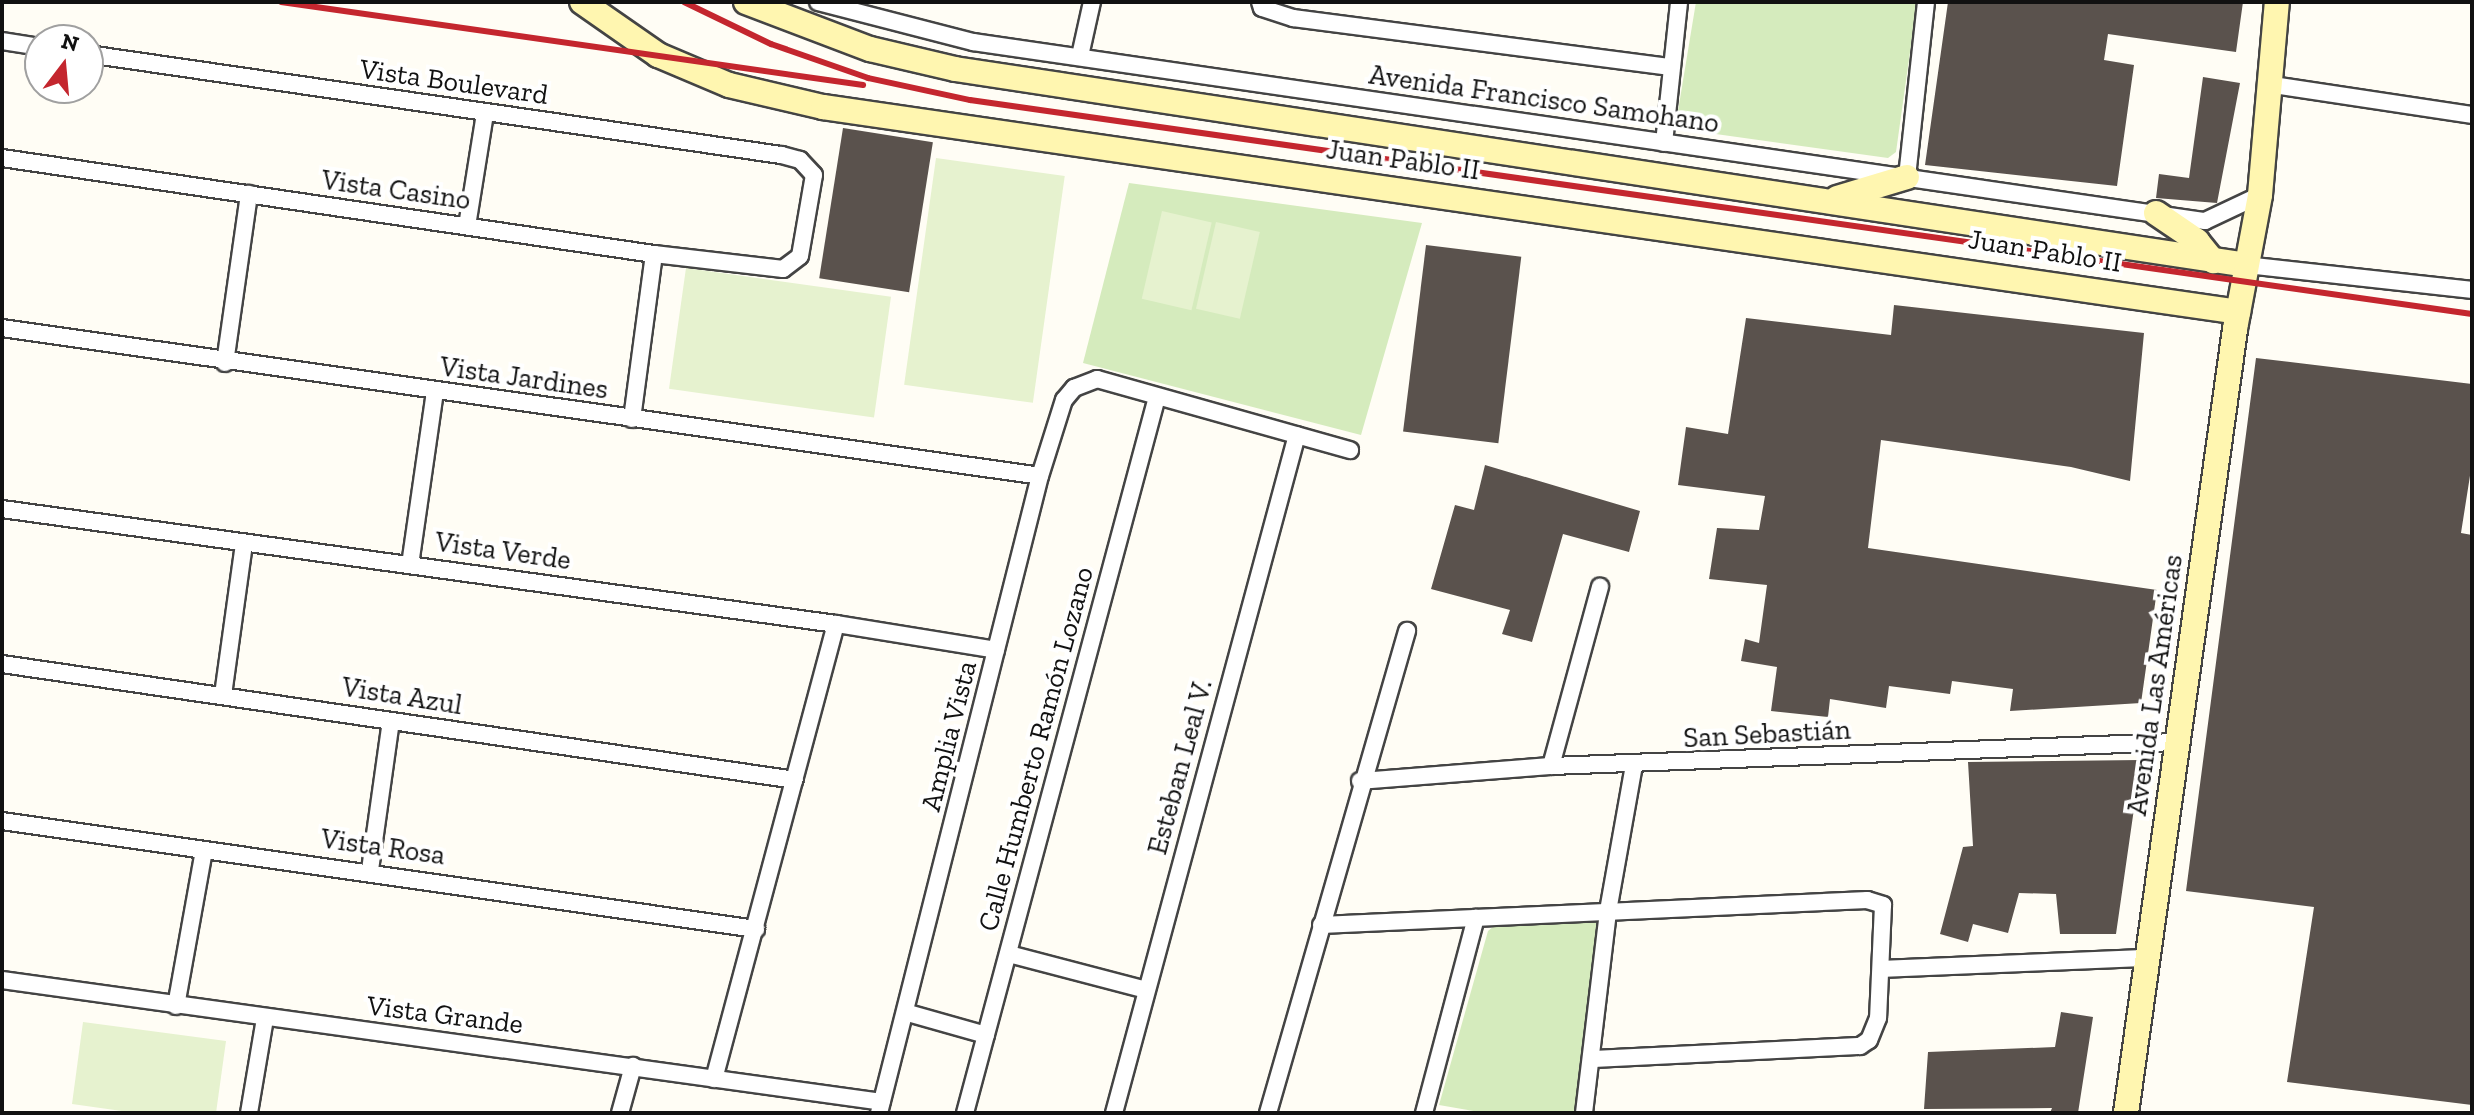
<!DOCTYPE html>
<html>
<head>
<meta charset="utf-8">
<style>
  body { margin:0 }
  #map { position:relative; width:2474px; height:1115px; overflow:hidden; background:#fffdf5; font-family:"Zilla Slab",serif }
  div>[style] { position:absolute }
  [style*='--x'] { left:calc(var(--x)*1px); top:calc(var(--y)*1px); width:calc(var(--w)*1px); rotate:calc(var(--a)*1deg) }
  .green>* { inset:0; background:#d5ebbd }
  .pitch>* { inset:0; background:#e6f2cf; transform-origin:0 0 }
  .building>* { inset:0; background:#5a524d; transform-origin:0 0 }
  .roads { filter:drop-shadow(2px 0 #444) drop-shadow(-2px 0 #444) drop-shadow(0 2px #444) drop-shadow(0 -2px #444) }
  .street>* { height:16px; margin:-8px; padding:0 8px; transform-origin:8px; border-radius:8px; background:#fff }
  .secondary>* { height:24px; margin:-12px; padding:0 12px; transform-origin:12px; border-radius:12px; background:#fff6b0 }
  .rail>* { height:6px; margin:-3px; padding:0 3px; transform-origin:3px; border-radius:3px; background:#c4262e }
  span { translate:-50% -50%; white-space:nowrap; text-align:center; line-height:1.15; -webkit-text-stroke:8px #fff; paint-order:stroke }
  .street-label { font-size:28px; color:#111 }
  .frame { position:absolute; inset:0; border:4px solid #111; pointer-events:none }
  .north { position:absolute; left:24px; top:24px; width:80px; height:80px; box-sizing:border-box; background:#fff; border:2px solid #a0a0a0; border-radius:50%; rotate:16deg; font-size:22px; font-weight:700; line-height:32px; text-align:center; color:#111 }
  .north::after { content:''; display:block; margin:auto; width:28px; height:36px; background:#c4262e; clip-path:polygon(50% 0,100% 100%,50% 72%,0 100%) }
</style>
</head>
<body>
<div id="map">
  <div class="green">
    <div style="clip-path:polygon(1696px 2px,1917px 2px,1896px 152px,1888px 158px,1680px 129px,1676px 123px)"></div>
    <div style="clip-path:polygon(1129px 183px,1422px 223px,1361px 435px,1083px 363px)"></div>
    <div style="clip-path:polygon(1595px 921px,1602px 928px,1576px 1113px,1485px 1113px,1439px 1105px,1488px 931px,1494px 926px)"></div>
  </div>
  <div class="pitch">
    <div style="left:936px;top:158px;width:130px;height:229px;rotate:8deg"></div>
    <div style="left:1162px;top:211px;width:51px;height:90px;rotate:13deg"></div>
    <div style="left:1216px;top:222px;width:45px;height:89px;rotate:13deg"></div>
    <div style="left:686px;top:268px;width:207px;height:122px;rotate:8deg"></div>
    <div style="clip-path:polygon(83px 1022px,226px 1041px,216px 1113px,136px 1113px,72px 1104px)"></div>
  </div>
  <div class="building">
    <div style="clip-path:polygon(1948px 2px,2243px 2px,2236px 52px,2108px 34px,2104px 60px,2134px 65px,2117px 186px,1925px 165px)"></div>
    <div style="clip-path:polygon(2203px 77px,2240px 83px,2217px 203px,2156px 198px,2159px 174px,2189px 178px)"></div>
    <div style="left:843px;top:128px;width:91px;height:152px;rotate:9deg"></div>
    <div style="left:1426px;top:245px;width:96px;height:188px;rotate:7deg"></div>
    <div style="clip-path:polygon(1894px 305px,2144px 333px,2130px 481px,2071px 467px,1881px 440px,1868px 548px,2157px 590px,2141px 703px,2010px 711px,2013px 689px,1952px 681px,1950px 694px,1889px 686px,1886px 708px,1830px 699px,1828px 717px,1771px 711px,1777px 667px,1741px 661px,1745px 639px,1759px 643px,1767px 585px,1709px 579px,1717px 528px,1759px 530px,1765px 496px,1678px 485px,1686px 427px,1728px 434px,1746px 318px,1891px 335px)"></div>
    <div style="clip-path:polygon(2256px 358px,2472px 384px,2472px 463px,2461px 533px,2472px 535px,2472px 1105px,2287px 1082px,2314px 907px,2186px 891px)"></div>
    <div style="clip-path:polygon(1485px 465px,1640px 511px,1629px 552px,1563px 534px,1532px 642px,1502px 634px,1510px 610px,1431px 589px,1455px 505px,1474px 510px)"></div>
    <div style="clip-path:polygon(2141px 760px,2116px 934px,2060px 934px,2056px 894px,2019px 893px,2008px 933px,1973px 924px,1968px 942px,1940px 934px,1963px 847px,1973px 846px,1968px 762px)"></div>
    <div style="clip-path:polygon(2061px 1012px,2093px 1017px,2078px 1113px,2050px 1113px,2052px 1108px,1924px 1109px,1928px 1052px,2055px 1047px)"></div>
  </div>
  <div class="roads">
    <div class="street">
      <div style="--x:818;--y:2;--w:160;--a:14.5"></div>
      <div style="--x:973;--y:42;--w:1245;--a:8.27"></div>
      <div style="--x:2205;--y:221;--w:61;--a:-25.3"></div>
      <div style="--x:1260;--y:2;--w:6;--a:72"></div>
      <div style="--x:1262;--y:8;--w:33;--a:18"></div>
      <div style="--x:1293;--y:18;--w:379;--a:7.4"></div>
      <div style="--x:2;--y:41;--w:38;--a:9"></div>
      <div style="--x:1080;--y:56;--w:55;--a:-77.5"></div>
      <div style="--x:2267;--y:84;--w:207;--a:8.6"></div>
      <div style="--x:1664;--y:143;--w:142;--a:-83.9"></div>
      <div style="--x:2;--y:158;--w:659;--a:8.38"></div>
      <div style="--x:654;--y:254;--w:130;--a:6.6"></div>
      <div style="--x:783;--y:269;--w:21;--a:-37"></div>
      <div style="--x:800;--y:256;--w:82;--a:-80.2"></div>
      <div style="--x:814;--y:175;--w:21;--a:-133"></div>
      <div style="--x:800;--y:160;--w:20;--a:-165"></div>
      <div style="--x:781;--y:155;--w:700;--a:-171.71"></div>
      <div style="--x:1907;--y:177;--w:176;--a:-83.8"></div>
      <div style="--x:467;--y:226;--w:114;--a:-80.9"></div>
      <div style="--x:2246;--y:265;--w:227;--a:6.3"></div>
      <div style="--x:2;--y:328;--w:1048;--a:8.11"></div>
      <div style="--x:225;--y:363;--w:171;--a:-81.9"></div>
      <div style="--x:632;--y:419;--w:166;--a:-82.4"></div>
      <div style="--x:2;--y:509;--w:842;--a:7.85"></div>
      <div style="--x:836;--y:624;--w:162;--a:9.2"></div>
      <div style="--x:410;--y:565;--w:175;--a:-81.8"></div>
      <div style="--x:2;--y:664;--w:801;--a:8.32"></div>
      <div style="--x:223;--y:695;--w:153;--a:-82.1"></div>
      <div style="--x:1551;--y:766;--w:186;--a:-74.7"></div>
      <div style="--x:1360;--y:781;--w:192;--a:-4.5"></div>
      <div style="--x:1551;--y:766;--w:626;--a:-2.2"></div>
      <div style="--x:2;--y:821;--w:762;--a:8.15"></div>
      <div style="--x:370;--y:870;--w:150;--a:-82"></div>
      <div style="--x:1321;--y:925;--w:547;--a:-2.62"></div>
      <div style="--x:1867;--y:900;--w:17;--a:17"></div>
      <div style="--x:1883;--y:905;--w:113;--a:92.5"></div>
      <div style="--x:1878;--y:1018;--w:24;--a:112"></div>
      <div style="--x:1869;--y:1040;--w:11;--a:146"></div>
      <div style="--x:1860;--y:1046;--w:269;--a:177.2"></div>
      <div style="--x:1009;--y:954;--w:142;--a:14.7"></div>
      <div style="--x:1882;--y:969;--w:265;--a:-2.4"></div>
      <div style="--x:2;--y:980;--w:888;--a:7.89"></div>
      <div style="--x:176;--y:1006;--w:158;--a:-79.8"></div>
      <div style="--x:908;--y:1013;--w:81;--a:15.8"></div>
      <div style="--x:714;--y:1079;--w:471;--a:-75"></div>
      <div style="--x:249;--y:1113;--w:96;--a:-80.4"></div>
      <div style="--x:620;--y:1113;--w:49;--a:-74.5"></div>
      <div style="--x:879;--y:1113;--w:657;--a:-75.82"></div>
      <div style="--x:1040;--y:476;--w:80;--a:-72.5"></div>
      <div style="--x:1064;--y:400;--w:16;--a:-50"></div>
      <div style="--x:1074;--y:388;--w:25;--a:-21"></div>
      <div style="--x:1097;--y:379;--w:263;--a:15.7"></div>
      <div style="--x:965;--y:1113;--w:741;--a:-74.99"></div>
      <div style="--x:1114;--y:1113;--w:702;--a:-74.9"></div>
      <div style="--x:1268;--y:1113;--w:502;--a:-73.91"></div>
      <div style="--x:1424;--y:1113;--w:202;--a:-75.1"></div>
      <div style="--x:1584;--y:1113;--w:203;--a:-83.2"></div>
      <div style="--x:1608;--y:911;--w:148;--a:-79.9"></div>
    </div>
    <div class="secondary">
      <div style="--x:582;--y:2;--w:93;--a:34.9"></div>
      <div style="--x:658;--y:55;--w:77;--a:22.9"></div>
      <div style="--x:729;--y:85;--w:97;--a:13.2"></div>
      <div style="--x:823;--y:107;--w:1430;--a:8.24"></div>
      <div style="--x:746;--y:2;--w:133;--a:20.8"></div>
      <div style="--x:870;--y:49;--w:87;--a:13.2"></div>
      <div style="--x:955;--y:69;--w:1306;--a:8.63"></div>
      <div style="--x:1837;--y:198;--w:73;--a:-16.7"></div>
      <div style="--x:2156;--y:213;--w:50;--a:34.3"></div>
      <div style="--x:2197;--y:241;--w:26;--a:51"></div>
      <div style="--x:2126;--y:1113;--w:792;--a:-82.08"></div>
      <div style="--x:2235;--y:329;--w:136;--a:-79.4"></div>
      <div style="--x:2260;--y:195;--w:194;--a:-85"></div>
    </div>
  </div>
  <div class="rail">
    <div style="--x:281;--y:2;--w:588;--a:8.12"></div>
    <div style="--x:684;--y:2;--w:97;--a:25.8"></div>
    <div style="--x:771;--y:44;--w:103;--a:19.3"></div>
    <div style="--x:868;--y:78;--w:104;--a:12.2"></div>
    <div style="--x:970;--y:100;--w:1517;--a:8.11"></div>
  </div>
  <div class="street-label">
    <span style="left:454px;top:82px;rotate:8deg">Vista Boulevard</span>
    <span style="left:1544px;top:99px;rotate:8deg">Avenida Francisco Samohano</span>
    <span style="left:1403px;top:160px;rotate:8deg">Juan Pablo II</span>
    <span style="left:396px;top:190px;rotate:8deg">Vista Casino</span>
    <span style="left:2045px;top:251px;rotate:9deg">Juan Pablo II</span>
    <span style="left:524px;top:378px;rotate:8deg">Vista Jardines</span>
    <span style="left:503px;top:551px;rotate:8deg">Vista Verde</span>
    <span style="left:2155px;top:685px;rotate:-82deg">Avenida Las Américas</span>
    <span style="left:402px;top:696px;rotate:9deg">Vista Azul</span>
    <span style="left:1767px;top:734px;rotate:-3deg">San Sebastián</span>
    <span style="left:949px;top:736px;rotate:-76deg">Amplia Vista</span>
    <span style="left:1036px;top:749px;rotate:-75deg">Calle Humberto Ramón Lozano</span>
    <span style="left:1180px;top:767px;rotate:-75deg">Esteban Leal V.</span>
    <span style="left:383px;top:847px;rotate:8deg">Vista Rosa</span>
    <span style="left:445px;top:1015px;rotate:7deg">Vista Grande</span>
  </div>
  <div class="frame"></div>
  <div class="north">N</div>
</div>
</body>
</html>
